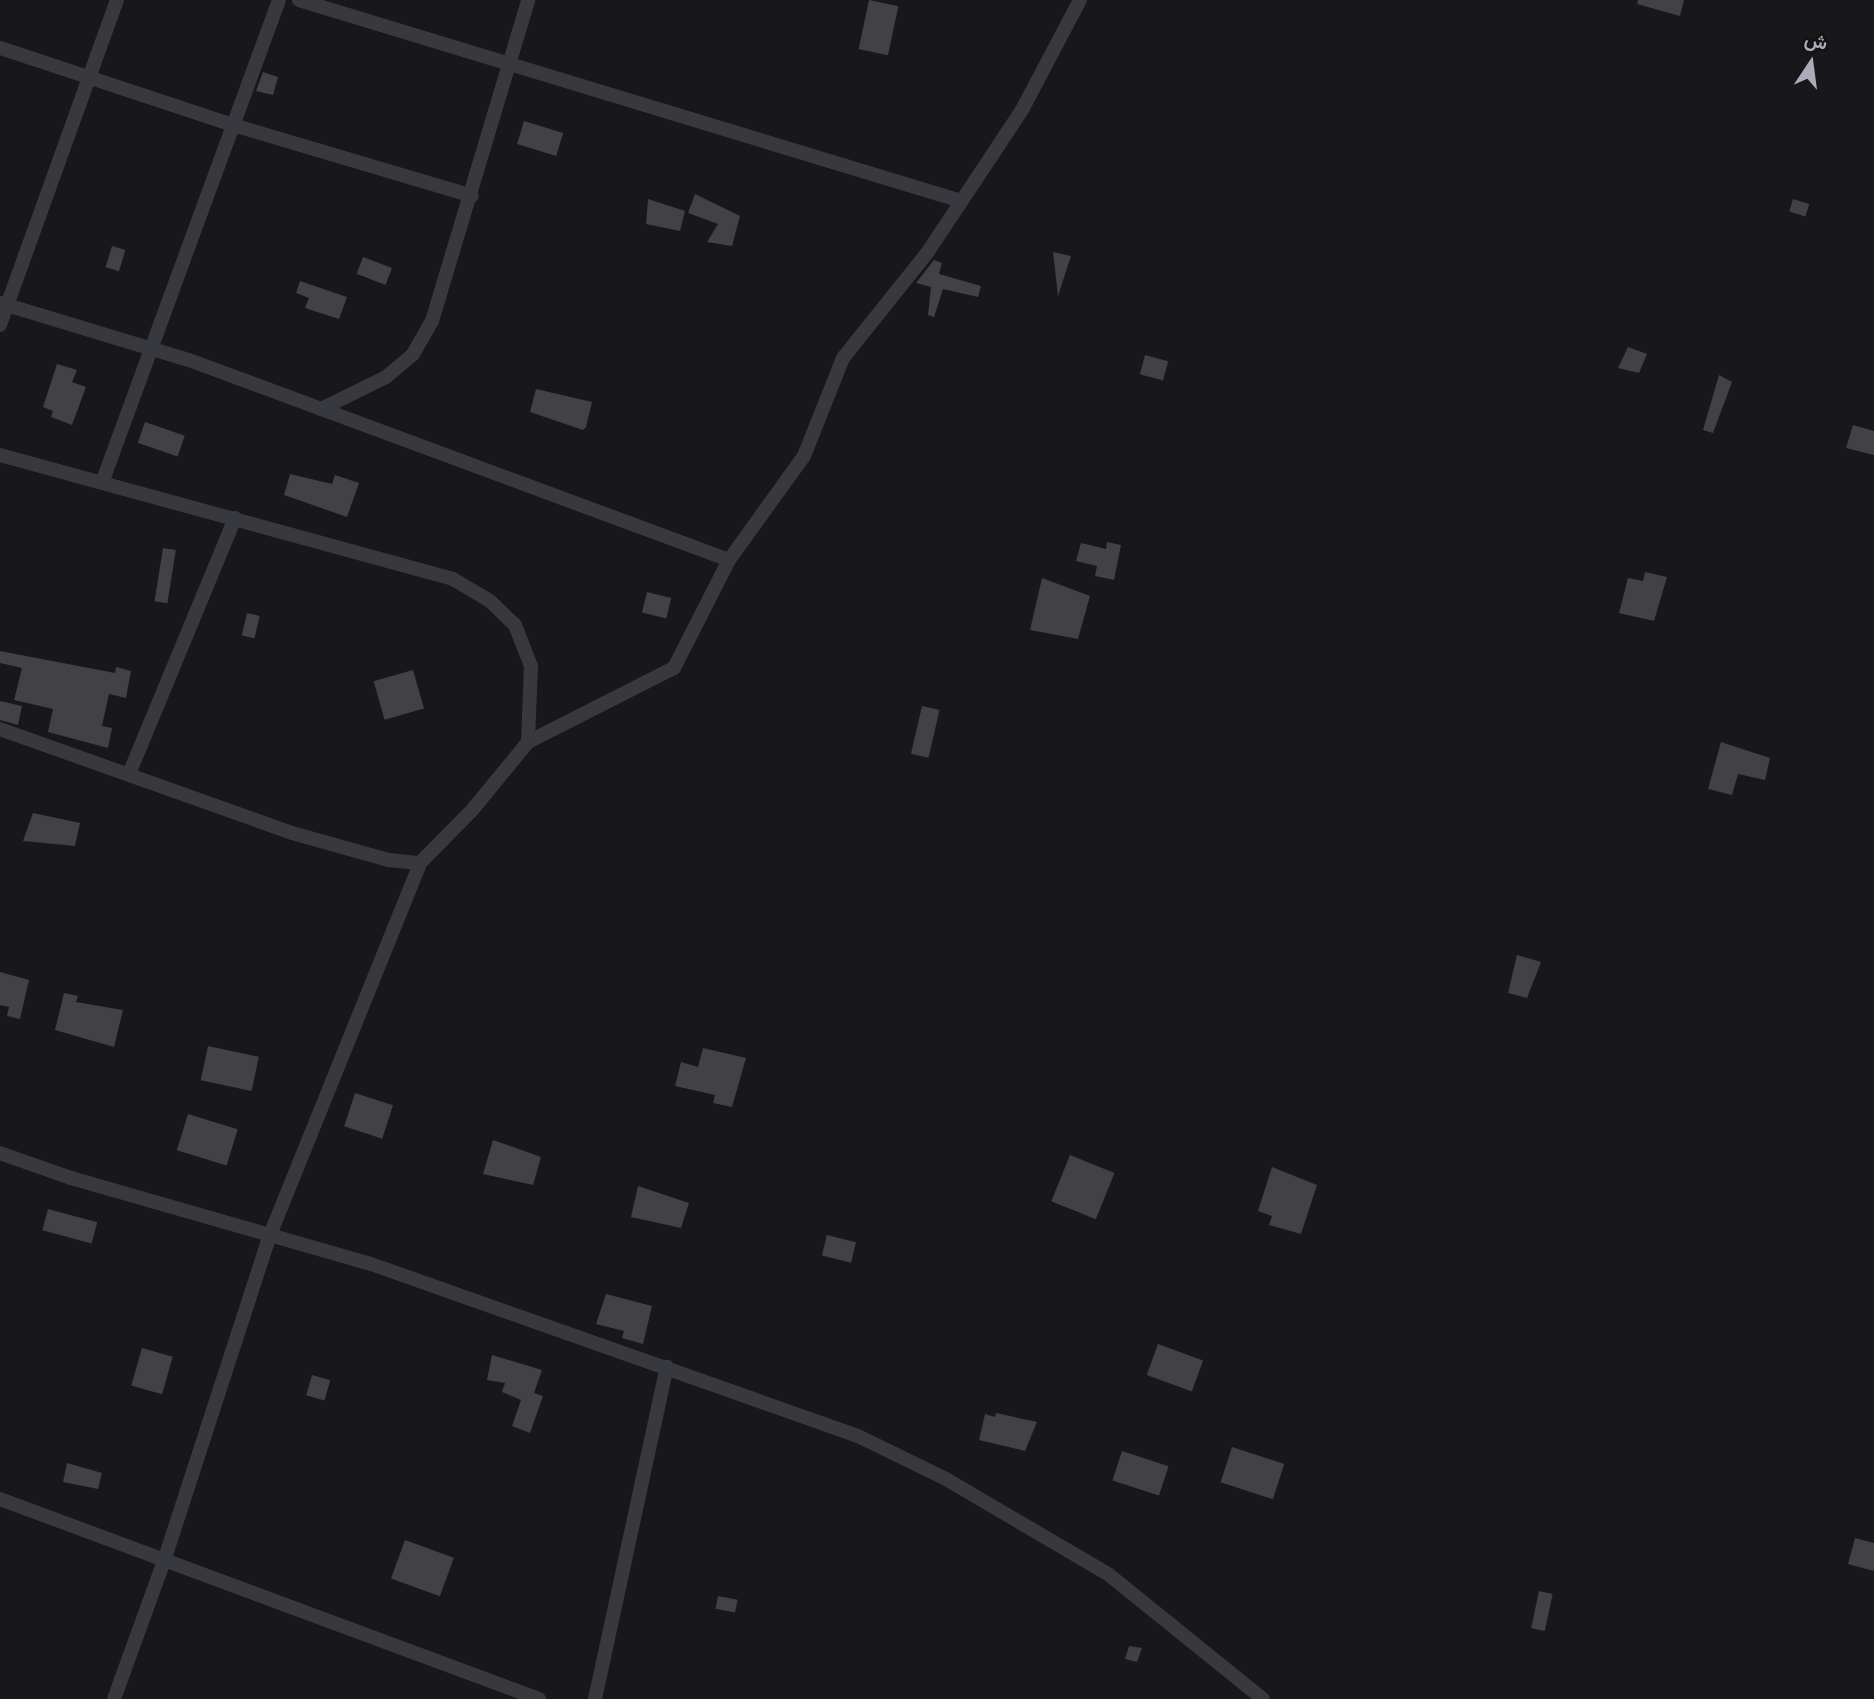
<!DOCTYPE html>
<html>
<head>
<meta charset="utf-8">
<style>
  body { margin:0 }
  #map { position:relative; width:1874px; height:1699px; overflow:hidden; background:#181719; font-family:"Alegreya Sans",Vazirmatn,sans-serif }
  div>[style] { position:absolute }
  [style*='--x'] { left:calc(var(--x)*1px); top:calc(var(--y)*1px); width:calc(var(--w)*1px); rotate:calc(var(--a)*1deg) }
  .building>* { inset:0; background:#424146; transform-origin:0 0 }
  .minor>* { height:14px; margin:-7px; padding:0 7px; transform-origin:7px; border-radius:7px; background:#38393e }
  span { translate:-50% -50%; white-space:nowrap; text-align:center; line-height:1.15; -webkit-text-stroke:7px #131214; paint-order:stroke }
  .north { position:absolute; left:1776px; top:28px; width:70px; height:70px; -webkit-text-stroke:5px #131214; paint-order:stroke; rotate:13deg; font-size:19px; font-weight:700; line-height:28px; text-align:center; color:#aaacb9 }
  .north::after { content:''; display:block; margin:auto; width:24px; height:32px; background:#aaacb9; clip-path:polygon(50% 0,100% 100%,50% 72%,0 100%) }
</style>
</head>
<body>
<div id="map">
  <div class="building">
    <div style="left:869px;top:0;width:30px;height:50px;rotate:12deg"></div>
    <div style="clip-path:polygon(1638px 0,1684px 0,1680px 16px,1637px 4px)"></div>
    <div style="clip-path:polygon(263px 72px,278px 77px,273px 95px,256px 91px)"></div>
    <div style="left:524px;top:121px;width:41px;height:24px;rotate:17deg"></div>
    <div style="clip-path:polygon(695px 194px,740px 216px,732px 246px,707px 242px,718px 224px,688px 213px)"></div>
    <div style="clip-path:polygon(648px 199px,685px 211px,680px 231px,646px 224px)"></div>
    <div style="left:1793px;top:199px;width:17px;height:13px;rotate:17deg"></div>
    <div style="left:112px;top:246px;width:14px;height:22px;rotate:17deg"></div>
    <div style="clip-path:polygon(1053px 252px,1071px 256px,1058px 296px)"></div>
    <div style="left:363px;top:257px;width:31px;height:18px;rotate:21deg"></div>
    <div style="clip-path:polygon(934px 260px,942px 263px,939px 274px,981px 286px,978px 297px,943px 289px,934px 317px,928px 315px,931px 287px,916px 283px)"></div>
    <div style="clip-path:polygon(300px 281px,347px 297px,339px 319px,305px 308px,309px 298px,296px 293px)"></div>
    <div style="clip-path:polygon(1628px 347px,1647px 354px,1639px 373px,1618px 368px)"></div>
    <div style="left:1145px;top:355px;width:24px;height:20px;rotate:15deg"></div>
    <div style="clip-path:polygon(57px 364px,77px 370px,72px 382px,86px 387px,72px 425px,51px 417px,53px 411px,43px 407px)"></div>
    <div style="clip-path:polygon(1719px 375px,1732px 382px,1713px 433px,1703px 430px)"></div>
    <div style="clip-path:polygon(536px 389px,592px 402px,586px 427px,583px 430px,530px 412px)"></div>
    <div style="left:145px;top:422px;width:42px;height:22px;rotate:19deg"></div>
    <div style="clip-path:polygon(1853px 425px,1874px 431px,1874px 455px,1846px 448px)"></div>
    <div style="clip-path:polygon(290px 474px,332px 484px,335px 475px,359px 483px,347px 517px,284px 495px)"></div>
    <div style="clip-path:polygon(1107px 542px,1121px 545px,1114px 580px,1095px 576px,1097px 566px,1076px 561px,1081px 543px,1106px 549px)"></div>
    <div style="left:163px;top:548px;width:13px;height:54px;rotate:9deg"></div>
    <div style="clip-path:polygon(1645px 572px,1667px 577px,1654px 621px,1619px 613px,1628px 578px,1643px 581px)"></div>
    <div style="clip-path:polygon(1042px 578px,1090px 596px,1078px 639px,1030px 630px)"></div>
    <div style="left:647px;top:592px;width:25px;height:21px;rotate:14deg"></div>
    <div style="left:247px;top:613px;width:13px;height:23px;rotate:13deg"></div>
    <div style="clip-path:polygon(0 651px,115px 673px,116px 667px,131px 671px,126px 698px,109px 694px,102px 726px,112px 728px,108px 748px,48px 732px,53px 709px,14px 700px,22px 668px,0 663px)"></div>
    <div style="left:413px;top:670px;width:40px;height:41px;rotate:74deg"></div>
    <div style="clip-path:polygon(0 701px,22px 706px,18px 725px,0 720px)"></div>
    <div style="left:922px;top:706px;width:18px;height:49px;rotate:13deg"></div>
    <div style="clip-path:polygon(1721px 742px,1770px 758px,1765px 780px,1738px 774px,1732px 795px,1708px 789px)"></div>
    <div style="clip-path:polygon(33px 813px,80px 823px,75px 846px,23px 841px)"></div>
    <div style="clip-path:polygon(1517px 955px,1541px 962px,1527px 998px,1508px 993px)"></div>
    <div style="clip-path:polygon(0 972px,29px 980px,20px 1019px,7px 1016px,9px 1007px,0 1005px)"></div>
    <div style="clip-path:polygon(64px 993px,78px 996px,76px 1002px,123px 1010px,114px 1047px,55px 1030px)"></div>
    <div style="left:208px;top:1046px;width:52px;height:35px;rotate:12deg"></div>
    <div style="clip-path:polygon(703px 1048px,746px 1058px,732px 1107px,713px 1103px,715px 1095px,675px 1086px,681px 1062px,698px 1067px)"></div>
    <div style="left:355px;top:1093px;width:40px;height:35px;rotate:18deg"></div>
    <div style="left:188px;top:1114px;width:52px;height:38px;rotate:17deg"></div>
    <div style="clip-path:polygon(493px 1140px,541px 1157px,533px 1185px,483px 1174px)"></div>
    <div style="left:1070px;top:1155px;width:48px;height:50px;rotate:22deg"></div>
    <div style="clip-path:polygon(1272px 1167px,1317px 1185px,1301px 1234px,1269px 1225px,1272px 1216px,1258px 1211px)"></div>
    <div style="clip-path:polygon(638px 1186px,689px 1203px,681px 1228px,631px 1217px)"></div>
    <div style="left:48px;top:1209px;width:51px;height:22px;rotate:15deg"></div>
    <div style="left:827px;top:1235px;width:30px;height:21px;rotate:14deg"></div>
    <div style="clip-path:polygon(606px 1294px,652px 1306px,643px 1344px,622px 1338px,624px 1331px,596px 1324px)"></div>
    <div style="left:1158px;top:1344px;width:48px;height:33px;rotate:20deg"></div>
    <div style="left:142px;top:1348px;width:32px;height:39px;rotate:16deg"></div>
    <div style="clip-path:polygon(492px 1355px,542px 1370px,534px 1393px,543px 1396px,530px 1433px,512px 1426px,521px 1400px,502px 1392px,505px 1383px,487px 1380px)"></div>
    <div style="left:312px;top:1375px;width:19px;height:21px;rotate:16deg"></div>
    <div style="clip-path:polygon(996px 1413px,1037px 1422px,1025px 1451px,979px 1440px,985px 1414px,995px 1417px)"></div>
    <div style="left:1232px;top:1447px;width:55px;height:37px;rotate:18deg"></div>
    <div style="left:1122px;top:1451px;width:49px;height:31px;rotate:18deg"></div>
    <div style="clip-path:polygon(67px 1463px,102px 1473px,98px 1489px,63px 1482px)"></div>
    <div style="clip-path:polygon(1855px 1538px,1874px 1543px,1874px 1571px,1848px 1564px)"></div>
    <div style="left:405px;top:1540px;width:52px;height:41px;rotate:20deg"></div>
    <div style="left:1539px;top:1591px;width:14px;height:38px;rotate:12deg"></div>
    <div style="left:718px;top:1596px;width:20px;height:13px;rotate:11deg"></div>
    <div style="clip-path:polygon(1129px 1646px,1142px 1648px,1137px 1662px,1125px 1659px)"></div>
  </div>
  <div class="minor">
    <div style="--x:299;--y:0;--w:692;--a:16.89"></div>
    <div style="--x:0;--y:48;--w:245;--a:18.3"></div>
    <div style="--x:233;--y:125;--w:249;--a:16.5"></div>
    <div style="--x:0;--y:303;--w:197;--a:16.8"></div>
    <div style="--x:189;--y:360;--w:576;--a:20.32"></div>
    <div style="--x:0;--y:325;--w:345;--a:-70.2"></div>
    <div style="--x:321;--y:409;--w:72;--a:-26.2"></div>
    <div style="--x:386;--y:377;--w:35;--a:-40"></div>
    <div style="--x:413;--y:354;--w:38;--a:-60"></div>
    <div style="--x:432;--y:321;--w:335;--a:-73.3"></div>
    <div style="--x:0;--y:455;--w:470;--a:15.3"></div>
    <div style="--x:453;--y:579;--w:43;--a:30.7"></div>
    <div style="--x:490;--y:601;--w:35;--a:44"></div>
    <div style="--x:515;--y:625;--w:44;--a:68.7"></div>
    <div style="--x:531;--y:666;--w:76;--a:92.3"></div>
    <div style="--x:103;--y:480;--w:511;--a:-69.86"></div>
    <div style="--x:0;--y:729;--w:310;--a:19.6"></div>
    <div style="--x:292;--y:833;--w:101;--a:15.6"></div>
    <div style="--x:389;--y:860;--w:31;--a:6"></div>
    <div style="--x:129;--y:774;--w:277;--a:-67.5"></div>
    <div style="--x:0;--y:1153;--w:75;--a:19.4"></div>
    <div style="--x:71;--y:1178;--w:312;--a:16"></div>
    <div style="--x:371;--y:1264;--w:516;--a:19.45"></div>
    <div style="--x:858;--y:1436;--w:98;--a:26"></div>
    <div style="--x:946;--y:1479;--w:188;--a:30.4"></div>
    <div style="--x:1108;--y:1574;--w:199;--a:38.9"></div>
    <div style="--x:0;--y:1499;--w:575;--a:20.36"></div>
    <div style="--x:114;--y:1699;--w:147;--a:-70.1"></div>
    <div style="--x:164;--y:1561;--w:343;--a:-72"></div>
    <div style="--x:270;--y:1235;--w:401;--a:-68"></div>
    <div style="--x:420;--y:863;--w:76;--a:-45.5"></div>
    <div style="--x:473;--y:809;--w:87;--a:-50.6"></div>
    <div style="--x:528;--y:742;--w:164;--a:-26.9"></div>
    <div style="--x:674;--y:668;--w:121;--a:-63"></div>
    <div style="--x:729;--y:560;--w:128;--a:-54.2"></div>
    <div style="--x:804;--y:456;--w:105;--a:-68.3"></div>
    <div style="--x:843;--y:358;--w:134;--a:-51.3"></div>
    <div style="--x:927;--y:253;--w:172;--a:-56.4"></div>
    <div style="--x:1022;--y:110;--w:124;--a:-62.2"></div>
    <div style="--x:595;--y:1699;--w:340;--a:-77.8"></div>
  </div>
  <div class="north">ش</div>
</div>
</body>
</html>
